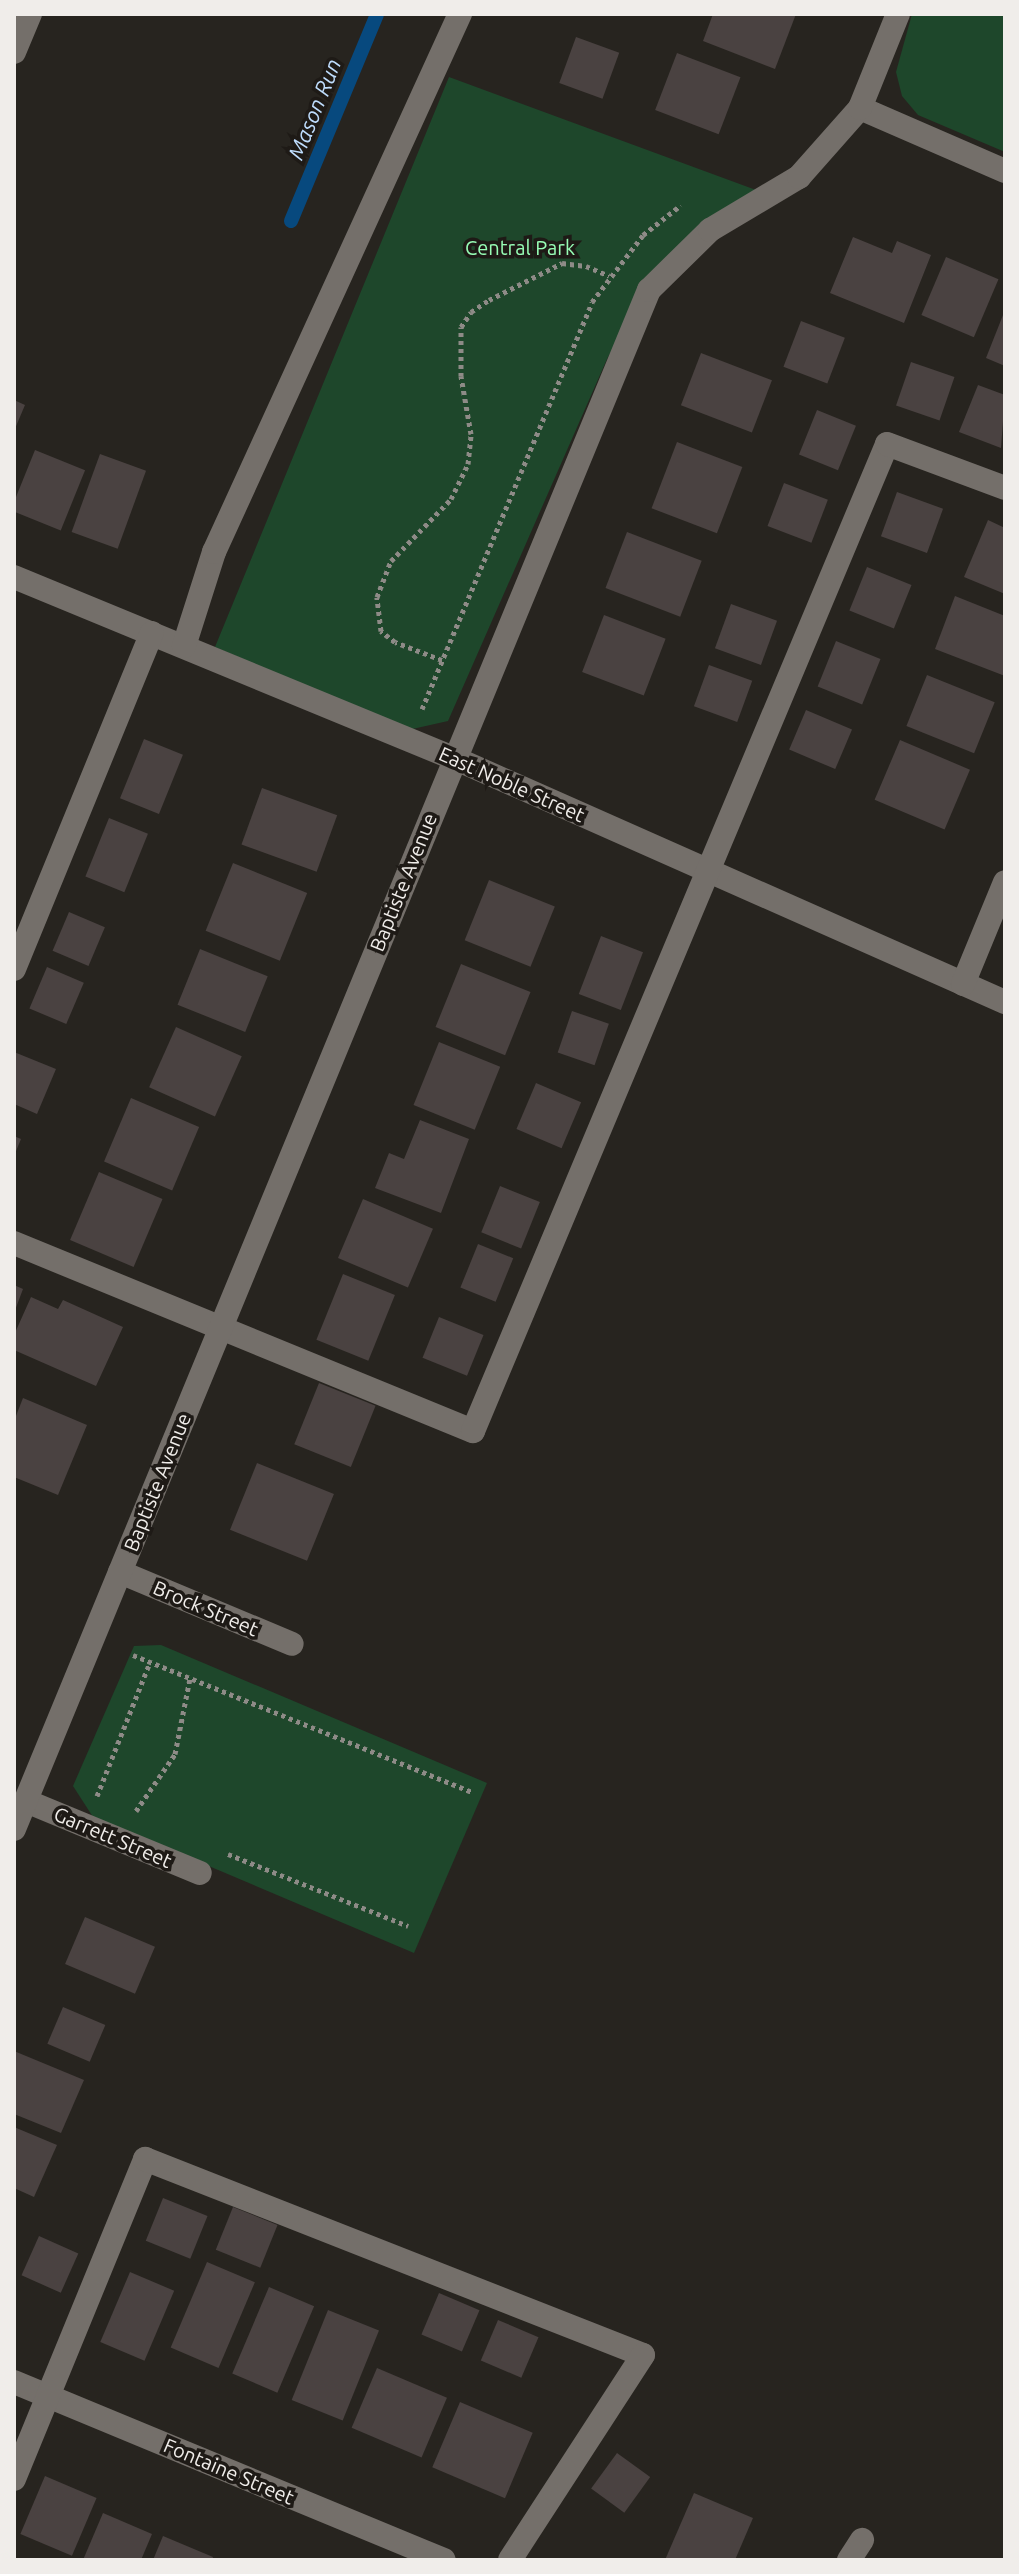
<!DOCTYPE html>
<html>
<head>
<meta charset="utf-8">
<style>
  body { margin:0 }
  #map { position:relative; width:1019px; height:2574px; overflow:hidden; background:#27241f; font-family:Ubuntu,sans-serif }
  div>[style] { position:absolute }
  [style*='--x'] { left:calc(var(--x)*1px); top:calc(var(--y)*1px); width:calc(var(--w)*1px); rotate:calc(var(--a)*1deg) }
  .green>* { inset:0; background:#1e472b }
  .stream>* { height:14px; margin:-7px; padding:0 7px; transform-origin:7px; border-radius:7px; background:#07497e }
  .building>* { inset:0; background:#4a4241; transform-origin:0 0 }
  .path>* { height:5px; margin-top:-2.5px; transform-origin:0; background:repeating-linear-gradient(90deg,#8e8b87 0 4px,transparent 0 8px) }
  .minor>* { height:24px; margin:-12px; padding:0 12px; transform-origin:12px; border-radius:12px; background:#746f6a }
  span { translate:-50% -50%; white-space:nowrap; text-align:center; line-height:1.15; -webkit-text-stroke:7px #1e1a16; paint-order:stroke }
  .park-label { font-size:20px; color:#97fdb5 }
  .street-label { font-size:20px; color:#f0edea }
  .water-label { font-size:22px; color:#bedcfc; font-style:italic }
  .frame { position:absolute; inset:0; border:16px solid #f0edea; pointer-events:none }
</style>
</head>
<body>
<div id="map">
  <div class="green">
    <div style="clip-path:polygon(912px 14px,1005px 14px,1005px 152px,918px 115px,902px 96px,896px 72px)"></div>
    <div style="clip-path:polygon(449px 77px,756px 190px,647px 285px,607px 359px,448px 721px,408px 730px,215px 647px)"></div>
    <div style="clip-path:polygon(161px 1645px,487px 1783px,414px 1953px,93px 1817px,73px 1786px,134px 1646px)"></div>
  </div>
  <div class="stream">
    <div style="--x:291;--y:221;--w:224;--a:-67.4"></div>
  </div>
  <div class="building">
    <div style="clip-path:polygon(713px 14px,796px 14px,775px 69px,703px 41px)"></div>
    <div style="left:576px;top:37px;width:46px;height:49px;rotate:20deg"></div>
    <div style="left:677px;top:53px;width:68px;height:61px;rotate:21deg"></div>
    <div style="clip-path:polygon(853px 237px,892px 253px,897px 241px,931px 255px,904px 323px,830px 293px)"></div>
    <div style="left:946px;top:257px;width:57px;height:63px;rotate:23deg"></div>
    <div style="clip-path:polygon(1005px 310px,1005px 366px,986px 358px)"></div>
    <div style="left:801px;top:321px;width:47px;height:49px;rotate:21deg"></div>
    <div style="left:701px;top:353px;width:76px;height:56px;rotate:21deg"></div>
    <div style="left:911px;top:362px;width:46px;height:46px;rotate:19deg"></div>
    <div style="clip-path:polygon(978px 385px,1005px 395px,1001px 448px,959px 432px)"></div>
    <div style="clip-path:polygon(14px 400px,25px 405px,14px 431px)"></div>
    <div style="left:817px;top:410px;width:42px;height:48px;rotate:22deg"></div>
    <div style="left:677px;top:442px;width:70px;height:71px;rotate:21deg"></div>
    <div style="left:35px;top:450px;width:54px;height:65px;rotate:22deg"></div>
    <div style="left:100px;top:454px;width:49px;height:83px;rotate:20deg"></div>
    <div style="left:784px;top:483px;width:47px;height:46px;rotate:21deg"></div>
    <div style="left:897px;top:492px;width:49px;height:47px;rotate:20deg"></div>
    <div style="clip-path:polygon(988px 520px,1005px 528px,1005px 594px,964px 577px)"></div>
    <div style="left:627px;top:532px;width:80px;height:60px;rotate:21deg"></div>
    <div style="left:867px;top:567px;width:48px;height:47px;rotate:22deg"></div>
    <div style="clip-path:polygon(955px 596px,1005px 616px,1005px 676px,935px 649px)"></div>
    <div style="left:731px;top:604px;width:49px;height:47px;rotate:20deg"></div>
    <div style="left:604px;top:615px;width:66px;height:61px;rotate:21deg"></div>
    <div style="left:836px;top:641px;width:48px;height:49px;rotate:22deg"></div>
    <div style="left:709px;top:665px;width:46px;height:44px;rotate:20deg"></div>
    <div style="left:927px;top:675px;width:73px;height:55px;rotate:22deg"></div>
    <div style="left:806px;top:710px;width:50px;height:43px;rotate:23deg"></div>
    <div style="left:144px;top:739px;width:42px;height:64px;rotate:22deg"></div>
    <div style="left:900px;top:740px;width:76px;height:65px;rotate:23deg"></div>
    <div style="left:262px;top:788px;width:80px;height:60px;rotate:20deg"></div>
    <div style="left:109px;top:818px;width:42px;height:63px;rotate:22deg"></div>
    <div style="left:233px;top:863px;width:80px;height:73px;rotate:22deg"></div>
    <div style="left:489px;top:880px;width:71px;height:65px;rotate:22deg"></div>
    <div style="left:69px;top:912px;width:39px;height:42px;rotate:23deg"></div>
    <div style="left:601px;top:936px;width:45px;height:62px;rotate:21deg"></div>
    <div style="left:200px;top:949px;width:73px;height:60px;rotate:22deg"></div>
    <div style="left:461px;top:964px;width:75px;height:68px;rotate:22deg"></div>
    <div style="left:47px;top:967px;width:40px;height:45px;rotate:23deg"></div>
    <div style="left:572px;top:1011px;width:39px;height:44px;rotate:19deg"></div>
    <div style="left:176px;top:1027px;width:72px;height:66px;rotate:24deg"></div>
    <div style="left:439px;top:1042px;width:66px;height:68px;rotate:22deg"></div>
    <div style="clip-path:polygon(14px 1052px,56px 1069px,37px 1114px,14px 1104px)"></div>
    <div style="left:536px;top:1083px;width:49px;height:50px;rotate:23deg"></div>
    <div style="left:131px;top:1098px;width:74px;height:69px;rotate:23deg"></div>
    <div style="clip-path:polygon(420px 1120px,469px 1139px,441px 1213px,375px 1188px,389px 1153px,404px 1159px)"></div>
    <div style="clip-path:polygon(14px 1136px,21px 1139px,14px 1156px)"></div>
    <div style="left:99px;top:1172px;width:69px;height:74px;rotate:23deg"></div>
    <div style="left:500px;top:1186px;width:43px;height:50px;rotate:22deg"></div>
    <div style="left:363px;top:1199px;width:76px;height:64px;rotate:23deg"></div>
    <div style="left:478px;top:1244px;width:38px;height:47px;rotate:22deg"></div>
    <div style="left:343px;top:1274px;width:56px;height:71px;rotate:22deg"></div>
    <div style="clip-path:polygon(14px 1285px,23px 1289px,14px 1313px)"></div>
    <div style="clip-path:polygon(31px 1297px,58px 1309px,63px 1300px,123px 1327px,96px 1386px,14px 1350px,14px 1335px)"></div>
    <div style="left:439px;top:1317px;width:48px;height:44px;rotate:22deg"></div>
    <div style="left:319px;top:1383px;width:61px;height:66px;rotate:22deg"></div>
    <div style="clip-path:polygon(23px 1398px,87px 1425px,58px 1495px,14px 1477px,14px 1421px)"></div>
    <div style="left:257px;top:1463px;width:83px;height:72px;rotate:22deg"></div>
    <div style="left:85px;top:1917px;width:76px;height:51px;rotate:23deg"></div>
    <div style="left:63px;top:2007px;width:46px;height:40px;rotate:23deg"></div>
    <div style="clip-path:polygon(14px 2051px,84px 2080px,61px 2133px,14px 2114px)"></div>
    <div style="clip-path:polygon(14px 2127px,57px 2145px,34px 2197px,14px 2188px)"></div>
    <div style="left:163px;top:2198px;width:48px;height:46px;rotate:22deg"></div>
    <div style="left:233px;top:2207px;width:48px;height:46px;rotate:22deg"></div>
    <div style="left:39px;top:2236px;width:43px;height:43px;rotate:24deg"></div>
    <div style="left:207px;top:2262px;width:52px;height:93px;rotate:23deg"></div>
    <div style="left:130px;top:2272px;width:48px;height:76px;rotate:23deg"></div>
    <div style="left:269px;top:2287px;width:49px;height:94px;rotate:23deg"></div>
    <div style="left:439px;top:2293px;width:44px;height:45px;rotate:23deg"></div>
    <div style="left:328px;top:2310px;width:55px;height:97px;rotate:22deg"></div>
    <div style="left:498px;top:2320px;width:44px;height:44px;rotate:23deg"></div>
    <div style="left:377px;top:2368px;width:76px;height:65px;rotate:23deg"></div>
    <div style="left:460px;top:2402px;width:79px;height:71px;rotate:23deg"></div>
    <div style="left:617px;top:2453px;width:41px;height:44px;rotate:36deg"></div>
    <div style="left:45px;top:2476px;width:56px;height:63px;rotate:23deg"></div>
    <div style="clip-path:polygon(694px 2493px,753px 2518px,735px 2560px,665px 2560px)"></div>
    <div style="clip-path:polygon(103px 2513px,152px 2534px,141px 2560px,83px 2560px)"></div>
    <div style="clip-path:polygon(163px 2536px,213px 2557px,212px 2560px,153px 2560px)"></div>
  </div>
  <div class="path">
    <div style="--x:442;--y:660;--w:50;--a:-159"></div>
    <div style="--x:395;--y:642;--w:18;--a:-142"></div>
    <div style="--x:381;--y:631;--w:34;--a:-97"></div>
    <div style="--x:377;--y:597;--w:39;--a:-69"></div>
    <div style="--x:391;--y:561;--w:86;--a:-45.9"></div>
    <div style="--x:451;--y:499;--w:39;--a:-64"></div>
    <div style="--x:468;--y:464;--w:30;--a:-84"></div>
    <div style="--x:471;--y:434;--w:59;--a:-99.8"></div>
    <div style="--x:461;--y:376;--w:49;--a:-90"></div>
    <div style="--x:461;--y:327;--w:18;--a:-56"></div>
    <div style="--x:471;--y:312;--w:22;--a:-34"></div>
    <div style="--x:489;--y:300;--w:82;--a:-26.9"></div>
    <div style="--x:562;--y:263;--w:24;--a:7"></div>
    <div style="--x:586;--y:266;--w:25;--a:23"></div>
    <div style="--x:422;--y:709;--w:441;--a:-67.3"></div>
    <div style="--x:592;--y:302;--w:84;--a:-52.7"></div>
    <div style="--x:643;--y:235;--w:48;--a:-38.3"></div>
    <div style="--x:133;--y:1655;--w:366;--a:22"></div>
    <div style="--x:97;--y:1796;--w:144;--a:-68.4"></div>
    <div style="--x:136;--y:1811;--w:69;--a:-55.6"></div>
    <div style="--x:175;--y:1754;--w:77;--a:-78.8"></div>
    <div style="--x:228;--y:1854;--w:194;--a:21.8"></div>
  </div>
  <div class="minor">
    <div style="--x:14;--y:52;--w:41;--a:-67.2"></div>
    <div style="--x:860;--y:108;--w:158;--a:23.5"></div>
    <div style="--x:14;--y:577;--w:476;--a:22.4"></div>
    <div style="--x:454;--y:758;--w:603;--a:23.89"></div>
    <div style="--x:184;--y:646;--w:99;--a:-72.3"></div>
    <div style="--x:214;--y:552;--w:592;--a:-65.43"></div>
    <div style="--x:14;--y:969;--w:363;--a:-67.7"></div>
    <div style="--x:963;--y:984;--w:110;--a:-67.6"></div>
    <div style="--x:14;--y:1243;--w:496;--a:22.3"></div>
    <div style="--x:473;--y:1431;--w:1070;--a:-67.24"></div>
    <div style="--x:887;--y:444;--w:126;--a:20.4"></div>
    <div style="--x:120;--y:1572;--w:186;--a:22.7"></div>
    <div style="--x:26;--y:1801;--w:188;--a:22.5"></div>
    <div style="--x:14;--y:1829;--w:1665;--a:-67.58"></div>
    <div style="--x:649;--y:290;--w:86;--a:-44.5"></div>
    <div style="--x:710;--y:230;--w:104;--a:-30.8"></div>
    <div style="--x:799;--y:177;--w:92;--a:-48.5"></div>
    <div style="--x:860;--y:108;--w:101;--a:-68"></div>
    <div style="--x:14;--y:2382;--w:465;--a:22.5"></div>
    <div style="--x:14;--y:2479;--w:346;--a:-67.7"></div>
    <div style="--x:145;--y:2159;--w:535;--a:21.48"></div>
    <div style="--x:643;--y:2355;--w:244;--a:123"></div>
    <div style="--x:849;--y:2560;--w:24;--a:-57"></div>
  </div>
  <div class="park-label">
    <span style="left:520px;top:247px">Central Park</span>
  </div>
  <div class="street-label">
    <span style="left:512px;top:784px;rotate:24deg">East Noble Street</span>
    <span style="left:403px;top:882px;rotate:-68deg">Baptiste Avenue</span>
    <span style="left:157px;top:1482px;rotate:-68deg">Baptiste Avenue</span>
    <span style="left:206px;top:1608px;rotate:23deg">Brock Street</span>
    <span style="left:113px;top:1837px;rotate:23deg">Garrett Street</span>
    <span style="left:229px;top:2471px;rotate:23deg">Fontaine Street</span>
  </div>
  <div class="water-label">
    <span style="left:314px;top:109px;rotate:-68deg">Mason Run</span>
  </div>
  <div class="frame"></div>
</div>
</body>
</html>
